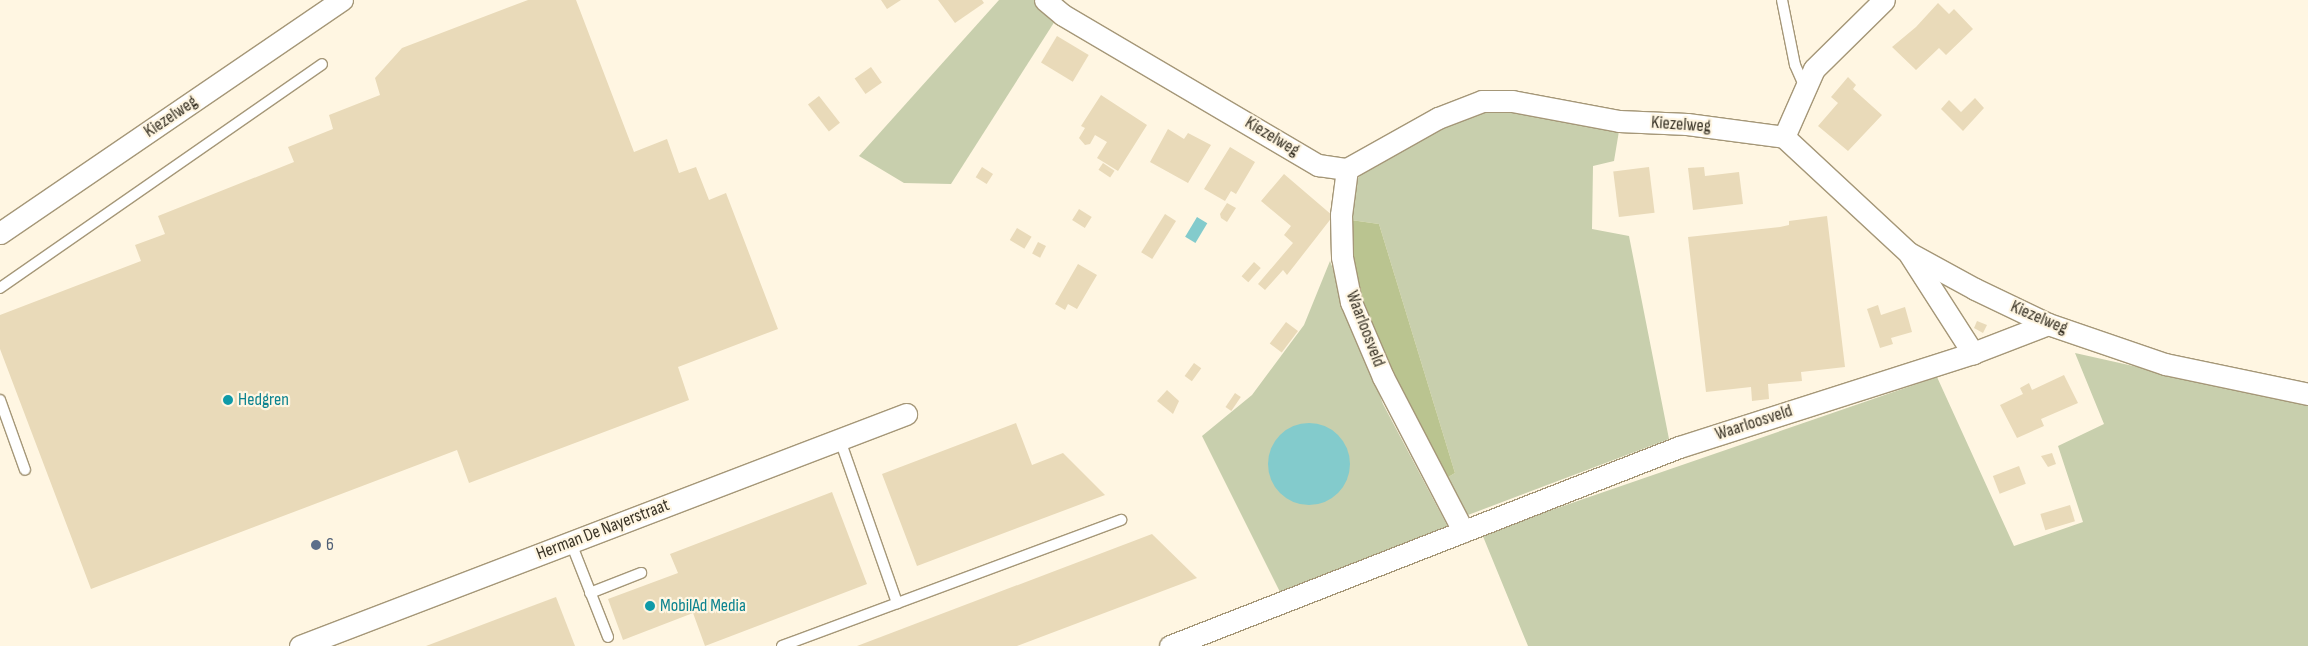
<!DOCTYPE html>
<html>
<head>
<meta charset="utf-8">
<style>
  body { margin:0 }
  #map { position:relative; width:2308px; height:646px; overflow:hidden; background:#fff6e2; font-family:"Sofia Sans Condensed",sans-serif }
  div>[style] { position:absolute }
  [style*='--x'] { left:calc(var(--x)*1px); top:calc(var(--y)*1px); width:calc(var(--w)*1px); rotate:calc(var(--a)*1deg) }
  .green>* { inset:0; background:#c8cfad }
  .forest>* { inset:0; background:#bac490 }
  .water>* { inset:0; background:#83cbcc; transform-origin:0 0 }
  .round { border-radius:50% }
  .building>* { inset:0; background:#e9dab9; transform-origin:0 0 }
  .roads { filter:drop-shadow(1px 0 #a59778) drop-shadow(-1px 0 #a59778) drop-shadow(0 1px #a59778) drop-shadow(0 -1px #a59778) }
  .service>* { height:10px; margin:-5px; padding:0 5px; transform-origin:5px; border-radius:5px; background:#fff }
  .minor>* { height:21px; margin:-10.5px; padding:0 10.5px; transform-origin:10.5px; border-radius:10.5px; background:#fff }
  .dots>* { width:14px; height:14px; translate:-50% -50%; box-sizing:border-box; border:2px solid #fff6e2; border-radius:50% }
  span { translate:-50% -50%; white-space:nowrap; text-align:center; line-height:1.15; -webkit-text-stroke:4.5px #fff6e2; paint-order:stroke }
  .street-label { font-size:18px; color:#3b3528 }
  .culture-label { font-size:18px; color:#0d838f }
  .left { translate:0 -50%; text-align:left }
  .service-label { font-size:18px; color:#4e5e75 }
</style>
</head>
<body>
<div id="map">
  <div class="green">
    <div style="clip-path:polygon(999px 0,1047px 0,1062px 10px,951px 184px,904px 183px,859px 156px)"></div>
    <div style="clip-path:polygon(1498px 109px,1619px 131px,1614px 161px,1593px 166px,1592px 229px,1629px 236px,1669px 439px,1468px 515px,1445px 479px,1455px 473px,1379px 224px,1351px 220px,1358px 178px,1374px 161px,1464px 116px)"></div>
    <div style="clip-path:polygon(1330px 261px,1383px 404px,1448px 527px,1281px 594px,1202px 436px,1252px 395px,1304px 325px)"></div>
    <div style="clip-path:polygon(2075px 353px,2308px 405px,2308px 646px,1528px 646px,1482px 534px,1937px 377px,2014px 546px,2083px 522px,2058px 446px,2104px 424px)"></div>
  </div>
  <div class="forest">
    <div style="clip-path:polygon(1351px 220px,1379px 224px,1455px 473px,1445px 479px,1408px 416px,1363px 304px,1354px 265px)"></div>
  </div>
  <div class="water">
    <div style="left:1197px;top:217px;width:12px;height:23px;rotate:31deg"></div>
    <div class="round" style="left:1268px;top:423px;width:82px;height:82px"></div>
  </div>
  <div class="building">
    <div style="clip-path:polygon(528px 0,576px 0,634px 152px,667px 139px,679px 173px,696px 167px,709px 200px,726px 193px,778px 329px,678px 367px,689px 400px,469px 483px,457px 450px,91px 589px,0 349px,0 315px,141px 261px,135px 245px,165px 234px,158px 216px,294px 162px,288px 147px,333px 129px,329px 115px,380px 95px,375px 78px,402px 48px)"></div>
    <div style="clip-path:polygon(881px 0,901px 0,887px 9px)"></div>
    <div style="clip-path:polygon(938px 0,982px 0,984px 3px,955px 23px)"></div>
    <div style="clip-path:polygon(1938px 3px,1949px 14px,1954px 9px,1973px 29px,1946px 55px,1939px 48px,1916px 70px,1892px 47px,1916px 27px)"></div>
    <div style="left:1057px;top:36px;width:37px;height:31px;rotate:31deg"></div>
    <div style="left:871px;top:67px;width:19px;height:20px;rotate:55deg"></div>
    <div style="clip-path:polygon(1848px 77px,1856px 85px,1853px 89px,1882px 115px,1848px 151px,1818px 126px,1838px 103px,1831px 97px)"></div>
    <div style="clip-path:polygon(1101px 95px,1147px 125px,1118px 171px,1097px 158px,1107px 142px,1095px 135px,1090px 144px,1085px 145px,1079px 138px,1085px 128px,1081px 126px)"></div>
    <div style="left:819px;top:96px;width:34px;height:14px;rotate:52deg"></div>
    <div style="clip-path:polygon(1975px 98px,1984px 108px,1963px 131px,1941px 109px,1949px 100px,1961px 112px)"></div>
    <div style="clip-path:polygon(1168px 129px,1184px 139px,1188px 133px,1211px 145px,1188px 183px,1150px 162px)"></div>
    <div style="clip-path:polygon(1230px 147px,1255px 162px,1236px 194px,1231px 191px,1225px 201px,1204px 189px)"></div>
    <div style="left:1103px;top:163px;width:14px;height:8px;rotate:34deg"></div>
    <div style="left:982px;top:167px;width:13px;height:12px;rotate:32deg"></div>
    <div style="left:1649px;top:167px;width:46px;height:36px;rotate:83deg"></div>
    <div style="clip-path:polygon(1704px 167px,1705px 176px,1739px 172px,1743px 204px,1693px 210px,1688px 168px)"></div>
    <div style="clip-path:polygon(1284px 174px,1333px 216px,1287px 275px,1283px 270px,1265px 290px,1258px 284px,1293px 243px,1284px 235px,1291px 226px,1261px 201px)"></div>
    <div style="clip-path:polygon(1227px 203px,1236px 208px,1227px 222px,1221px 218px,1220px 214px)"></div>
    <div style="left:1079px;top:209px;width:15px;height:13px;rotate:32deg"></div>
    <div style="left:1165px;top:214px;width:13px;height:45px;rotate:32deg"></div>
    <div style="clip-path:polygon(1827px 216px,1845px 367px,1801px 372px,1802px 381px,1768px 384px,1769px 399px,1752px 401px,1751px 387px,1706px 392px,1688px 237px,1780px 227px,1789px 225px,1789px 221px)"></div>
    <div style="left:1017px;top:228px;width:17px;height:14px;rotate:31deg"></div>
    <div style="left:1038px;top:242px;width:9px;height:13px;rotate:27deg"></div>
    <div style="left:1254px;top:262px;width:9px;height:19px;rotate:41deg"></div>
    <div style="clip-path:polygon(1078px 264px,1097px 275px,1077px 309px,1068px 304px,1065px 310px,1055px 304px)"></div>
    <div style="clip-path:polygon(1878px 305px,1881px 315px,1905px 307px,1912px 332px,1891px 338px,1893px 344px,1880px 348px,1867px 309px)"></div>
    <div style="clip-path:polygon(1977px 321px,1987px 325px,1983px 333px,1974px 328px)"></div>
    <div style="left:1286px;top:322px;width:15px;height:27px;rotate:37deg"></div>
    <div style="left:1194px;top:363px;width:9px;height:16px;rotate:36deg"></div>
    <div style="clip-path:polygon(2064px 375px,2078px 403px,2041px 419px,2044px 426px,2017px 438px,2000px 405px,2023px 394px,2020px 388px,2029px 383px,2032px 390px)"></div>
    <div style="clip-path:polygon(1167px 390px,1179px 401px,1173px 414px,1157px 401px)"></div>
    <div style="left:1235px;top:393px;width:7px;height:17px;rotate:34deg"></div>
    <div style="clip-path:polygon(1016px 423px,1032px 465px,1063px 453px,1105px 495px,917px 566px,882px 474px)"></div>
    <div style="clip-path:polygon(2052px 453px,2056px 464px,2048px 467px,2041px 456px)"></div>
    <div style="left:2019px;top:466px;width:19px;height:28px;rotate:69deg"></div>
    <div style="clip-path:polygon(832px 492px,867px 584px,705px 646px,693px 613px,623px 640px,608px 599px,678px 573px,670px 554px)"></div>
    <div style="left:2070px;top:505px;width:17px;height:31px;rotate:73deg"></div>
    <div style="clip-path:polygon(1152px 534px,1197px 578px,1017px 646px,857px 646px)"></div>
    <div style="clip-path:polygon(556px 597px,575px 646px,426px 646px)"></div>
  </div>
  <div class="roads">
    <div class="service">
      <div style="--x:1782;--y:0;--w:66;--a:78.7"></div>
      <div style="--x:1795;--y:65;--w:24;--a:66"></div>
      <div style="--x:0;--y:288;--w:392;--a:-34.8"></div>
      <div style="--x:0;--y:400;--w:74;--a:70.3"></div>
      <div style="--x:840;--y:440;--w:173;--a:70.7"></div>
      <div style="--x:571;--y:543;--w:101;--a:68.5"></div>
      <div style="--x:590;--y:593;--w:55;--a:-21.4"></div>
      <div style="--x:782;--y:646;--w:362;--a:-20.4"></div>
    </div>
    <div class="minor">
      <div style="--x:1045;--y:0;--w:23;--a:40"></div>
      <div style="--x:1063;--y:15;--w:296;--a:30.5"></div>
      <div style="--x:1318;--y:165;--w:29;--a:8"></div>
      <div style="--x:1347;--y:169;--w:104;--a:-29.3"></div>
      <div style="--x:1438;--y:118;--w:47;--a:-21.1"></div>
      <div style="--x:1482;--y:101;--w:30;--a:0"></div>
      <div style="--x:1512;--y:101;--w:109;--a:10.6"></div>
      <div style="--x:1619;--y:121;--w:68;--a:2.5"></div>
      <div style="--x:1687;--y:124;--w:98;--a:7.6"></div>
      <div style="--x:1784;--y:137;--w:171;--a:42.9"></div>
      <div style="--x:1909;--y:253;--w:75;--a:28.6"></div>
      <div style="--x:1975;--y:289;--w:81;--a:25.6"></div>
      <div style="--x:2048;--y:324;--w:124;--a:18.9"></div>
      <div style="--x:2165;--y:364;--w:146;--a:11.8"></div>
      <div style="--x:1784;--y:137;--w:74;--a:-66.2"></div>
      <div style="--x:1814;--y:69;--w:98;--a:-44.6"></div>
      <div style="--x:1347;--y:169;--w:46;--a:97.4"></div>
      <div style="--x:1341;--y:215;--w:42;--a:88.6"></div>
      <div style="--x:1342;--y:257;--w:46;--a:78.7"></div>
      <div style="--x:1351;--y:302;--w:82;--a:66.9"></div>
      <div style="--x:1383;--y:377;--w:174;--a:62.5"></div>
      <div style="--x:0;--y:233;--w:414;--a:-34.3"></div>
      <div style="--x:1910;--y:255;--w:117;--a:57.3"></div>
      <div style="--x:300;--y:646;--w:649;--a:-20.95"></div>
      <div style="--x:1170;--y:646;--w:547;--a:-21.35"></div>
      <div style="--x:1679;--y:447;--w:309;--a:-17.7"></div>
      <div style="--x:1973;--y:353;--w:80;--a:-21.1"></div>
    </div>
  </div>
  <div class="dots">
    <div style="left:228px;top:400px;background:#0f9aa8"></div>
    <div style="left:316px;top:545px;background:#5c6f8a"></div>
    <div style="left:650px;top:606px;background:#0f9aa8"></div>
  </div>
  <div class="street-label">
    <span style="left:171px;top:117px;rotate:-34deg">Kiezelweg</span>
    <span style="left:1681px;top:125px;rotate:4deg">Kiezelweg</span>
    <span style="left:1272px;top:137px;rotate:31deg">Kiezelweg</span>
    <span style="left:2039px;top:318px;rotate:23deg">Kiezelweg</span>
    <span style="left:1365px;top:329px;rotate:69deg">Waarloosveld</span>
    <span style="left:1754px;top:423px;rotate:-18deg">Waarloosveld</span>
    <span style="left:603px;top:530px;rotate:-21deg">Herman De Nayerstraat</span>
  </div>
  <div class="culture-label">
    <span class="left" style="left:238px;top:400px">Hedgren</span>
    <span class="left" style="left:660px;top:606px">MobilAd Media</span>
  </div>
  <div class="service-label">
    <span class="left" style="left:326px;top:545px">6</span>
  </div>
</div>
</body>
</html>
